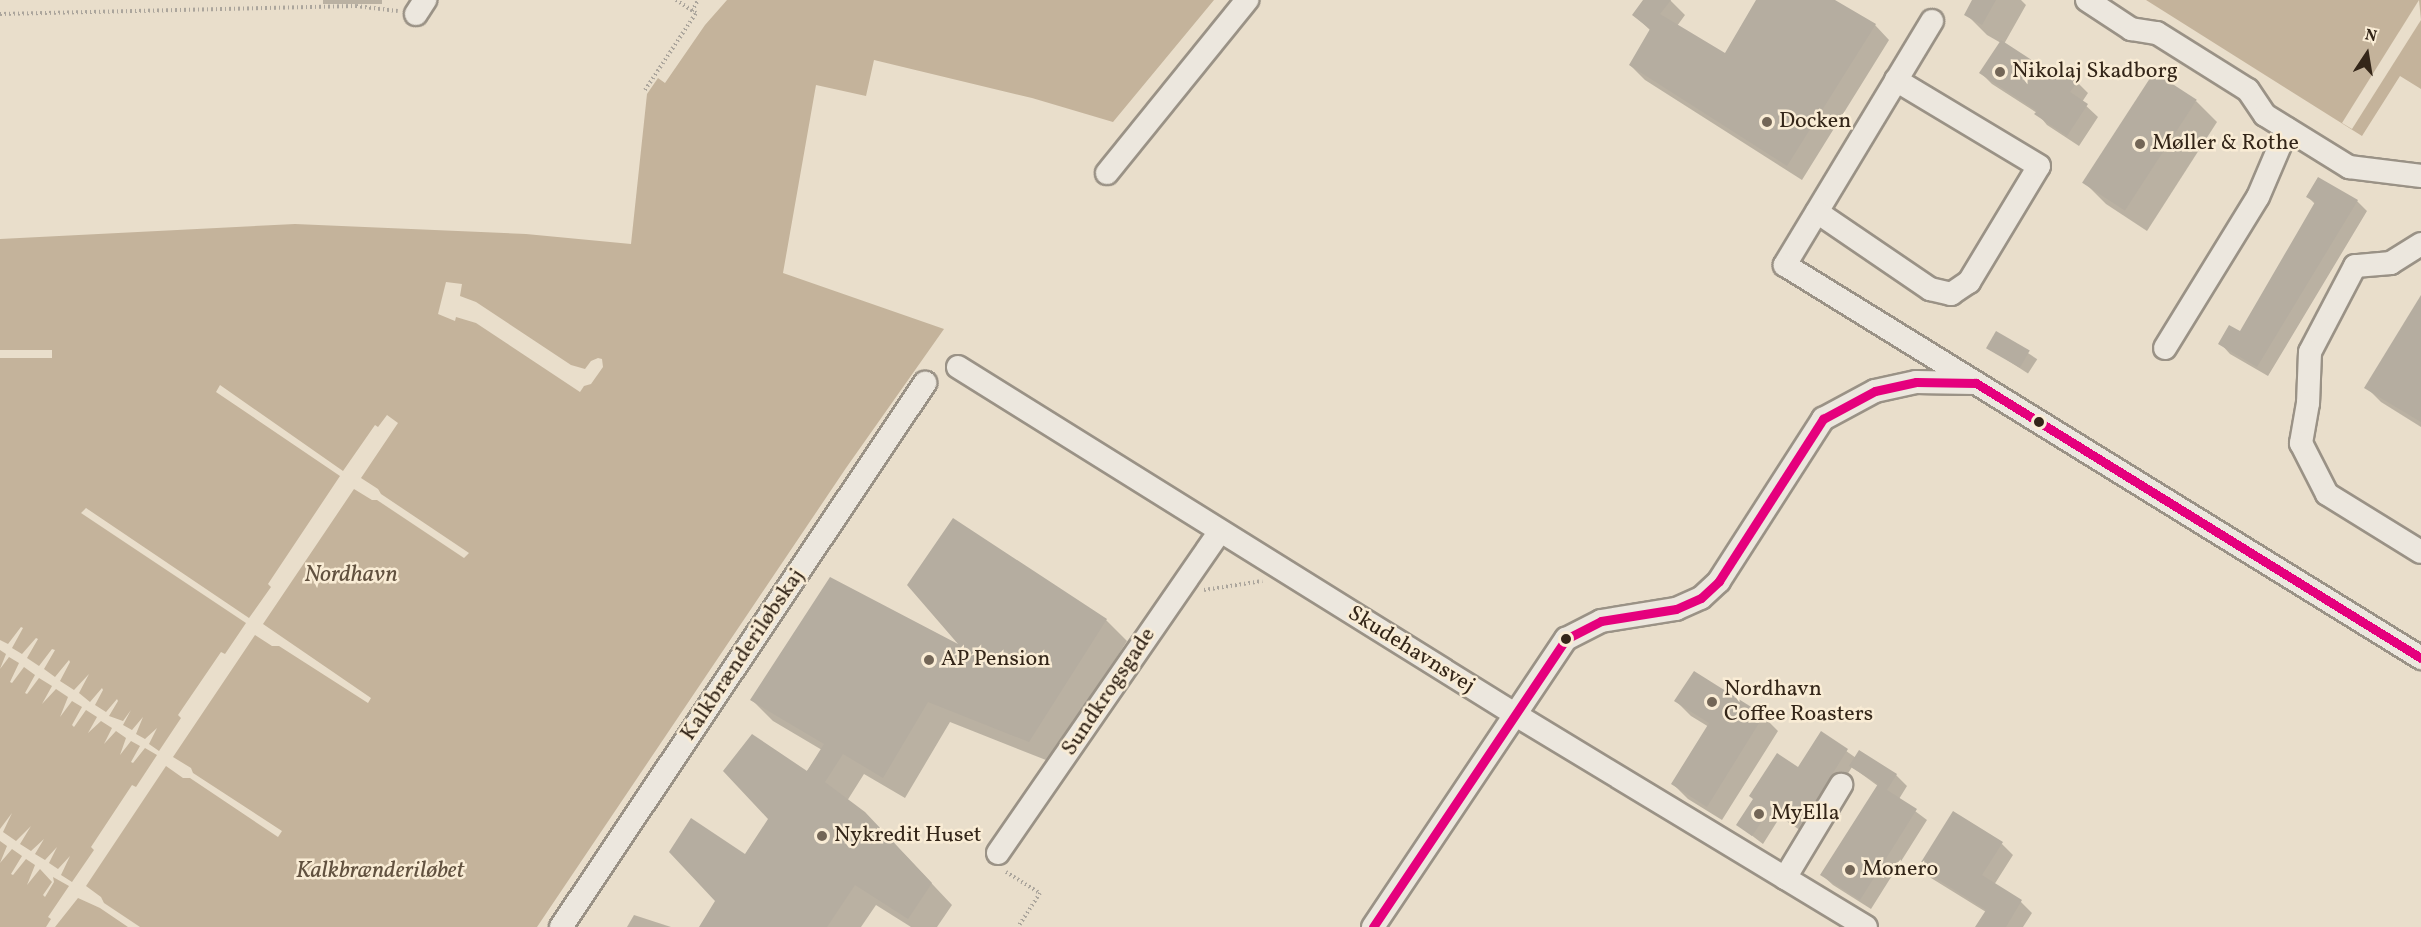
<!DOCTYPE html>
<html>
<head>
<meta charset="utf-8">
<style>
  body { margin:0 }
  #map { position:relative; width:2421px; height:927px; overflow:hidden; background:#e9decb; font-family:Vollkorn,serif }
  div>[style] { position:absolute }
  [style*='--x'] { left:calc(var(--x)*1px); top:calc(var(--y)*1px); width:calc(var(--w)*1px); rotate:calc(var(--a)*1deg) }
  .water>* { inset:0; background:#c4b39b }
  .pier>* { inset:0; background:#e9decb; transform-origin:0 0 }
  .shadow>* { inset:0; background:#0003; transform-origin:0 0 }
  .building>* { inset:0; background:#b5ada0; transform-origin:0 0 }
  .path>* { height:4px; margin-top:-2px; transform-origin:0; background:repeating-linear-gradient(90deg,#aba59c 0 1.5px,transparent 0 4.5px) }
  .roads { filter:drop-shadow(2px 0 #9a9286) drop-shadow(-2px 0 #9a9286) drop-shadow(0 2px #9a9286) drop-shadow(0 -2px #9a9286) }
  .minor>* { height:22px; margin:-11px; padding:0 11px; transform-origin:11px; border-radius:11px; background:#ece7de }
  .bus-1>* { height:9px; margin:-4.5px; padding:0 4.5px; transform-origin:4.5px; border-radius:4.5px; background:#e5007d }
  .dots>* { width:16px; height:16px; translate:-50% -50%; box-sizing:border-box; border:3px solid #f9ecd5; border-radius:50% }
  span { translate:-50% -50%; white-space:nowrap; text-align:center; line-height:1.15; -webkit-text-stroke:5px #f9ecd5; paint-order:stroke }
  .poi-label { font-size:22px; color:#342619 }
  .left { translate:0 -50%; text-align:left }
  .street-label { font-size:22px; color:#342619 }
  .water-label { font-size:24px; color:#61513f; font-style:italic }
  .north { position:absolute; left:2337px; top:24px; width:60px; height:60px; -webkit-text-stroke:4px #f9ecd5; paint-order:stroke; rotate:12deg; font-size:16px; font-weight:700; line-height:24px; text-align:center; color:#342619 }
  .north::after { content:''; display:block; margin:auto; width:21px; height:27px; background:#342619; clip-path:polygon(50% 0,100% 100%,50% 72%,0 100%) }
</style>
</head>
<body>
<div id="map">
  <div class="water">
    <div style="clip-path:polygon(727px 0,1214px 0,1113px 122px,1032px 98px,874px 60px,866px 96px,816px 85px,783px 273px,944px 329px,846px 468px,537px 927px,0 927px,0 239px,295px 224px,526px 234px,631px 244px,647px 94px,658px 78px,665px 83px,705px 25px)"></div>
    <div style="clip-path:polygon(2146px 0,2421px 0,2421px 89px,2400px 76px,2362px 136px)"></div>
  </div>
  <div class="pier">
    <div style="clip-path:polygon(2419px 0,2421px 20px,2352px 129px,2342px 123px)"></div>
    <div style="clip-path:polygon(446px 282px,462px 284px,460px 296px,476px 302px,571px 365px,585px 369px,591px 361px,598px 358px,602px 359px,603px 367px,591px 384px,584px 386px,580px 392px,476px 323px,456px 317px,455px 321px,438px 314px)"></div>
    <div style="left:52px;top:350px;width:8px;height:52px;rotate:90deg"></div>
    <div style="clip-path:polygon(220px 385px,343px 471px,375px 425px,378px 427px,387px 415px,398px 423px,361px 478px,378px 489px,381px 494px,469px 553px,464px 558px,377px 500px,372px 500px,354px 489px,263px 624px,371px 698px,368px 703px,279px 646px,272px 646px,255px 635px,173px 757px,191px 768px,193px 773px,282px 831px,278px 837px,190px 778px,183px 778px,166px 766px,86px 886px,101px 897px,104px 903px,140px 927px,128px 927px,100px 908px,78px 898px,55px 927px,46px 927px,51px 919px,48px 917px,69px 886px,53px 877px,54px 882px,45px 897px,43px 895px,52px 882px,40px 869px,27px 885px,35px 865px,26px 859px,13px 875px,11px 874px,22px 856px,12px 849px,0 863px,7px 846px,0 841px,0 829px,12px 813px,3px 832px,16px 841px,31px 826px,20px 844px,31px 851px,44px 839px,35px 854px,45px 860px,57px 847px,49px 863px,58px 869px,70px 856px,61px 875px,72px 882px,94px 850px,91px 847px,132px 785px,136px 787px,157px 755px,145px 748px,133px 763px,131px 762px,140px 746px,131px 741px,120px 755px,126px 738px,116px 731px,104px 744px,112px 728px,101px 721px,88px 733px,97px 717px,86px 710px,74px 727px,72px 725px,82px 707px,72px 701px,60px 717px,68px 697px,56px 689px,42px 704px,52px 686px,39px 678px,27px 694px,25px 693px,35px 675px,24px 667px,12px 683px,10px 682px,19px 663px,9px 657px,0 669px,6px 654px,0 650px,0 640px,8px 644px,21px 627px,23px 628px,12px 648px,22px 654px,36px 638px,38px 639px,27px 658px,39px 666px,52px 649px,55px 650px,44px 669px,55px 677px,69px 660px,70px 662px,60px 681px,74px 690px,89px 674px,79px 693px,90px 702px,102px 688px,103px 690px,95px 705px,106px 712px,117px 699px,118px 701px,109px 716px,123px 721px,131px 710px,123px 725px,132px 730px,143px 717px,136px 734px,145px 739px,157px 728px,149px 744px,159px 751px,181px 718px,178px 715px,221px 652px,225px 654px,246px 623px,81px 513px,86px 508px,249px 618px,271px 587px,268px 584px,340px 476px,216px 392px)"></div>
  </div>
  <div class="shadow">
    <div style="left:323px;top:0;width:59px;height:4px"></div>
    <div style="clip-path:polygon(1645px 0,1670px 0,1685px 15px,1677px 26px,1726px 55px,1758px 0,1833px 0,1875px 25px,1889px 40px,1802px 180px,1645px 80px,1630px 65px,1651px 31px,1634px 15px)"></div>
    <div style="clip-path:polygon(1974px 0,2021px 0,2026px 5px,2004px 44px,2058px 79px,2077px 82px,2088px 93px,2082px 102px,2098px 117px,2079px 146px,2047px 125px,2037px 113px,1992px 84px,1981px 73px,2001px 43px,1987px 35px,1966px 14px)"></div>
    <div style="clip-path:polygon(2196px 101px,2217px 122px,2147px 231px,2106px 204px,2085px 183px)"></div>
    <div style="clip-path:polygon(2308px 197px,2357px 201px,2367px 211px,2268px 376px,2230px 354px,2220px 343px,2240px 333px,2315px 204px)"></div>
    <div style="clip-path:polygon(2421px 298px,2421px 427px,2381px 402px,2366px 387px)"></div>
    <div style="left:1997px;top:333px;width:48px;height:17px;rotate:33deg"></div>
    <div style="clip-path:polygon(1106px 620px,1127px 641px,1051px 762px,950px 722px,905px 798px,864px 774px,847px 801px,886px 835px,952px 905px,937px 927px,911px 927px,876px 905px,861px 927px,701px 927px,746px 856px,822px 750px,773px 721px,752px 700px,964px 649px)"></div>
    <div style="clip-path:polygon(1676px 701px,1763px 716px,1778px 731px,1722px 820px,1688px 799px,1673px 784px,1709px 727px,1691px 716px)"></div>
    <div style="clip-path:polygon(1821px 733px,1856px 758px,1860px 752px,1896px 775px,1907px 786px,1899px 799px,1927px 820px,1871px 909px,1833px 885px,1822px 875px,1878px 786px,1852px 767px,1809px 836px,1780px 817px,1763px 844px,1738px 825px,1798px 769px)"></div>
    <div style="clip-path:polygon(2002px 844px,2013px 855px,1994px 885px,2021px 902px,2032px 913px,2023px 927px,1977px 927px,1986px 912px,1931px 878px,1920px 866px)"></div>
    <div style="clip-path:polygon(634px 915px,671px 927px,627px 927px)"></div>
  </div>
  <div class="building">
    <div style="clip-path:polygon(1643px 0,1671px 0,1660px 14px,1725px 53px,1756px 0,1835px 0,1876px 24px,1787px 166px,1629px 65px,1650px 29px,1632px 15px)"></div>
    <div style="clip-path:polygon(1972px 0,1996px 0,1982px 25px,1964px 15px)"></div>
    <div style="clip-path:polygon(2001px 40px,2058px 77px,2062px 71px,2078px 81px,2070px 92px,2088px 104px,2067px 136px,2034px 114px,2037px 111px,1979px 73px)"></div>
    <div style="left:2154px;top:72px;width:51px;height:132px;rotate:33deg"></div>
    <div style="clip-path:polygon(2318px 177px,2358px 200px,2257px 367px,2218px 344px,2229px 325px,2240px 331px,2315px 202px,2306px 197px)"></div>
    <div style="clip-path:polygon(2421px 295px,2421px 422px,2364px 388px)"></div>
    <div style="left:1996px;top:331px;width:39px;height:20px;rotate:30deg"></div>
    <div style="clip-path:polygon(953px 518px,1107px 619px,1029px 742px,928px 702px,883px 778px,843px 754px,825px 782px,865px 812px,932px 883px,908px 919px,855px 885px,827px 927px,699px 927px,715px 901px,669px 852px,691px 818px,745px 854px,768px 819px,723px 771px,752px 734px,807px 771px,824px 744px,750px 700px,830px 577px,958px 644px,907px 585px)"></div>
    <div style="clip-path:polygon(1694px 671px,1764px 715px,1707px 807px,1671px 784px,1709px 723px,1674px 701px)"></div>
    <div style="clip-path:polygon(1821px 731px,1848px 749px,1799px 827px,1770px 809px,1752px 836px,1736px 825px,1753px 799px,1749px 796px,1777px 753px,1798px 767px)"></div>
    <div style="clip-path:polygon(1859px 750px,1897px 774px,1887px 790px,1917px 809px,1860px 900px,1820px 875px,1878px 784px,1849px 766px)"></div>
    <div style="clip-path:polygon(1953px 811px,2003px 842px,1982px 875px,2022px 900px,2006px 927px,1975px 927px,1986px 910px,1918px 867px)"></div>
  </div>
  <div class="path">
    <div style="--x:692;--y:11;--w:13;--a:-61"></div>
    <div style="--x:0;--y:14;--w:356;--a:-1.3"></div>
    <div style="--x:356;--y:6;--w:42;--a:6.8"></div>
    <div style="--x:645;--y:90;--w:92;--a:-56.5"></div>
    <div style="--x:696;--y:13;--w:24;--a:-147"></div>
    <div style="--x:1204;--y:590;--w:59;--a:-8.8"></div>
    <div style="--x:1006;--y:872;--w:40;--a:32"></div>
    <div style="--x:1040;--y:893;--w:40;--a:122.9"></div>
  </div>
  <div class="roads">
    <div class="minor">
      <div style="--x:2087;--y:0;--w:53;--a:33.4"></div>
      <div style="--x:2131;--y:29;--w:26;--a:9"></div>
      <div style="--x:2157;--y:33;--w:107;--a:32.1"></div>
      <div style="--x:2248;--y:90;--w:30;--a:56"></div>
      <div style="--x:2265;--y:115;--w:99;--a:31.8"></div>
      <div style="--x:2349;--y:167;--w:73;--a:7.1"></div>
      <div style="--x:416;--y:14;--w:17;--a:-57"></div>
      <div style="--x:1932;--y:21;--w:285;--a:121.1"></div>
      <div style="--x:1785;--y:265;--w:748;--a:31.71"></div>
      <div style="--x:1107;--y:173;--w:223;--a:-51"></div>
      <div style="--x:1817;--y:212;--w:137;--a:34.3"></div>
      <div style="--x:1930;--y:289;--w:22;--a:13"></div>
      <div style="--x:1951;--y:294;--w:22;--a:-34"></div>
      <div style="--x:1969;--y:282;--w:135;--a:-58.9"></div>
      <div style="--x:2039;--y:166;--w:167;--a:-149"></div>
      <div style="--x:2421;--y:244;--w:36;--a:148"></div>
      <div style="--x:2391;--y:263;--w:36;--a:175"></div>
      <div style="--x:2355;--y:266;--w:97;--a:117.6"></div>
      <div style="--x:2310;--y:352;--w:51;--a:92.2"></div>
      <div style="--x:2308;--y:403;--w:41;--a:99.9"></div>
      <div style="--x:2301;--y:443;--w:57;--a:63"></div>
      <div style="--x:2327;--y:494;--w:110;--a:31.7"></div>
      <div style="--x:2165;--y:348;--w:177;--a:-58.4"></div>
      <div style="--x:2258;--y:197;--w:74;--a:-66.9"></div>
      <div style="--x:958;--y:367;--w:658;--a:31.95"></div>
      <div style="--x:1516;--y:715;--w:409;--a:31.2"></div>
      <div style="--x:998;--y:853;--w:391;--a:-55.4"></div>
      <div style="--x:1785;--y:878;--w:109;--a:-58.9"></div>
      <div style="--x:561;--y:927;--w:655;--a:-56.21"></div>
      <div style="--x:1373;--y:927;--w:347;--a:-56.2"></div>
      <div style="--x:1566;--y:639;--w:39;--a:-27"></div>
      <div style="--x:1601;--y:621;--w:76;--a:-9.1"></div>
      <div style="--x:1676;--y:609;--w:27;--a:-24"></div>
      <div style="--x:1701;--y:598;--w:25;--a:-43"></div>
      <div style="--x:1719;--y:581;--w:193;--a:-57.3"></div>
      <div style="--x:1823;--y:419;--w:59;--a:-28.3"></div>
      <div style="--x:1875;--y:391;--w:42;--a:-12.4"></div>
      <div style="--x:1916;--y:382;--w:58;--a:1"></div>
    </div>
  </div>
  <div class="bus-1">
    <div style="--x:1976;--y:383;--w:523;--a:31.72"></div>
    <div style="--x:1373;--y:927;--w:347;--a:-56.2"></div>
    <div style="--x:1566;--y:639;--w:39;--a:-27"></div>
    <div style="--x:1601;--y:621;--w:76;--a:-9.1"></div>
    <div style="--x:1676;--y:609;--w:27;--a:-24"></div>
    <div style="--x:1701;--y:598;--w:25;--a:-43"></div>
    <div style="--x:1719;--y:581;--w:193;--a:-57.3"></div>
    <div style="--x:1823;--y:419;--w:59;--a:-28.3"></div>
    <div style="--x:1875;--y:391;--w:42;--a:-12.4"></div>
    <div style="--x:1916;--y:382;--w:60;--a:1"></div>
  </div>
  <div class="dots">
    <div style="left:2000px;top:72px;background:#736657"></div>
    <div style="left:1767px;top:122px;background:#736657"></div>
    <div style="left:2140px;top:144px;background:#736657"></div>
    <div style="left:2039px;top:422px;background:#342619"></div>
    <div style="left:1566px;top:639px;background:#342619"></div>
    <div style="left:929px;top:660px;background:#736657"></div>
    <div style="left:1712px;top:702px;background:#736657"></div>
    <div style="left:1759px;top:814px;background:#736657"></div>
    <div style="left:822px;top:836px;background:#736657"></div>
    <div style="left:1850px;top:870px;background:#736657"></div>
  </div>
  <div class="poi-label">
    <span class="left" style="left:2012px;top:72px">Nikolaj Skadborg</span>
    <span class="left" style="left:1779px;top:122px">Docken</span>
    <span class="left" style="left:2152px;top:144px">Møller &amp; Rothe</span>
    <span class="left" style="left:941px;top:660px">AP Pension</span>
    <span class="left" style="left:1724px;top:702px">Nordhavn<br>Coffee Roasters</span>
    <span class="left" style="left:1771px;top:814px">MyElla</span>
    <span class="left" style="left:834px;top:836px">Nykredit Huset</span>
    <span class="left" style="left:1862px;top:870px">Monero</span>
  </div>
  <div class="street-label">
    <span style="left:1411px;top:650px;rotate:32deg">Skudehavnsvej</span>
    <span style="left:743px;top:655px;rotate:-56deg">Kalkbrænderiløbskaj</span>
    <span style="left:1109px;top:692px;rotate:-56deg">Sundkrogsgade</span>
  </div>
  <div class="water-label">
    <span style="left:351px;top:576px">Nordhavn</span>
    <span style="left:380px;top:872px">Kalkbrænderiløbet</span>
  </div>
  <div class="north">N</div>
</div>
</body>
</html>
